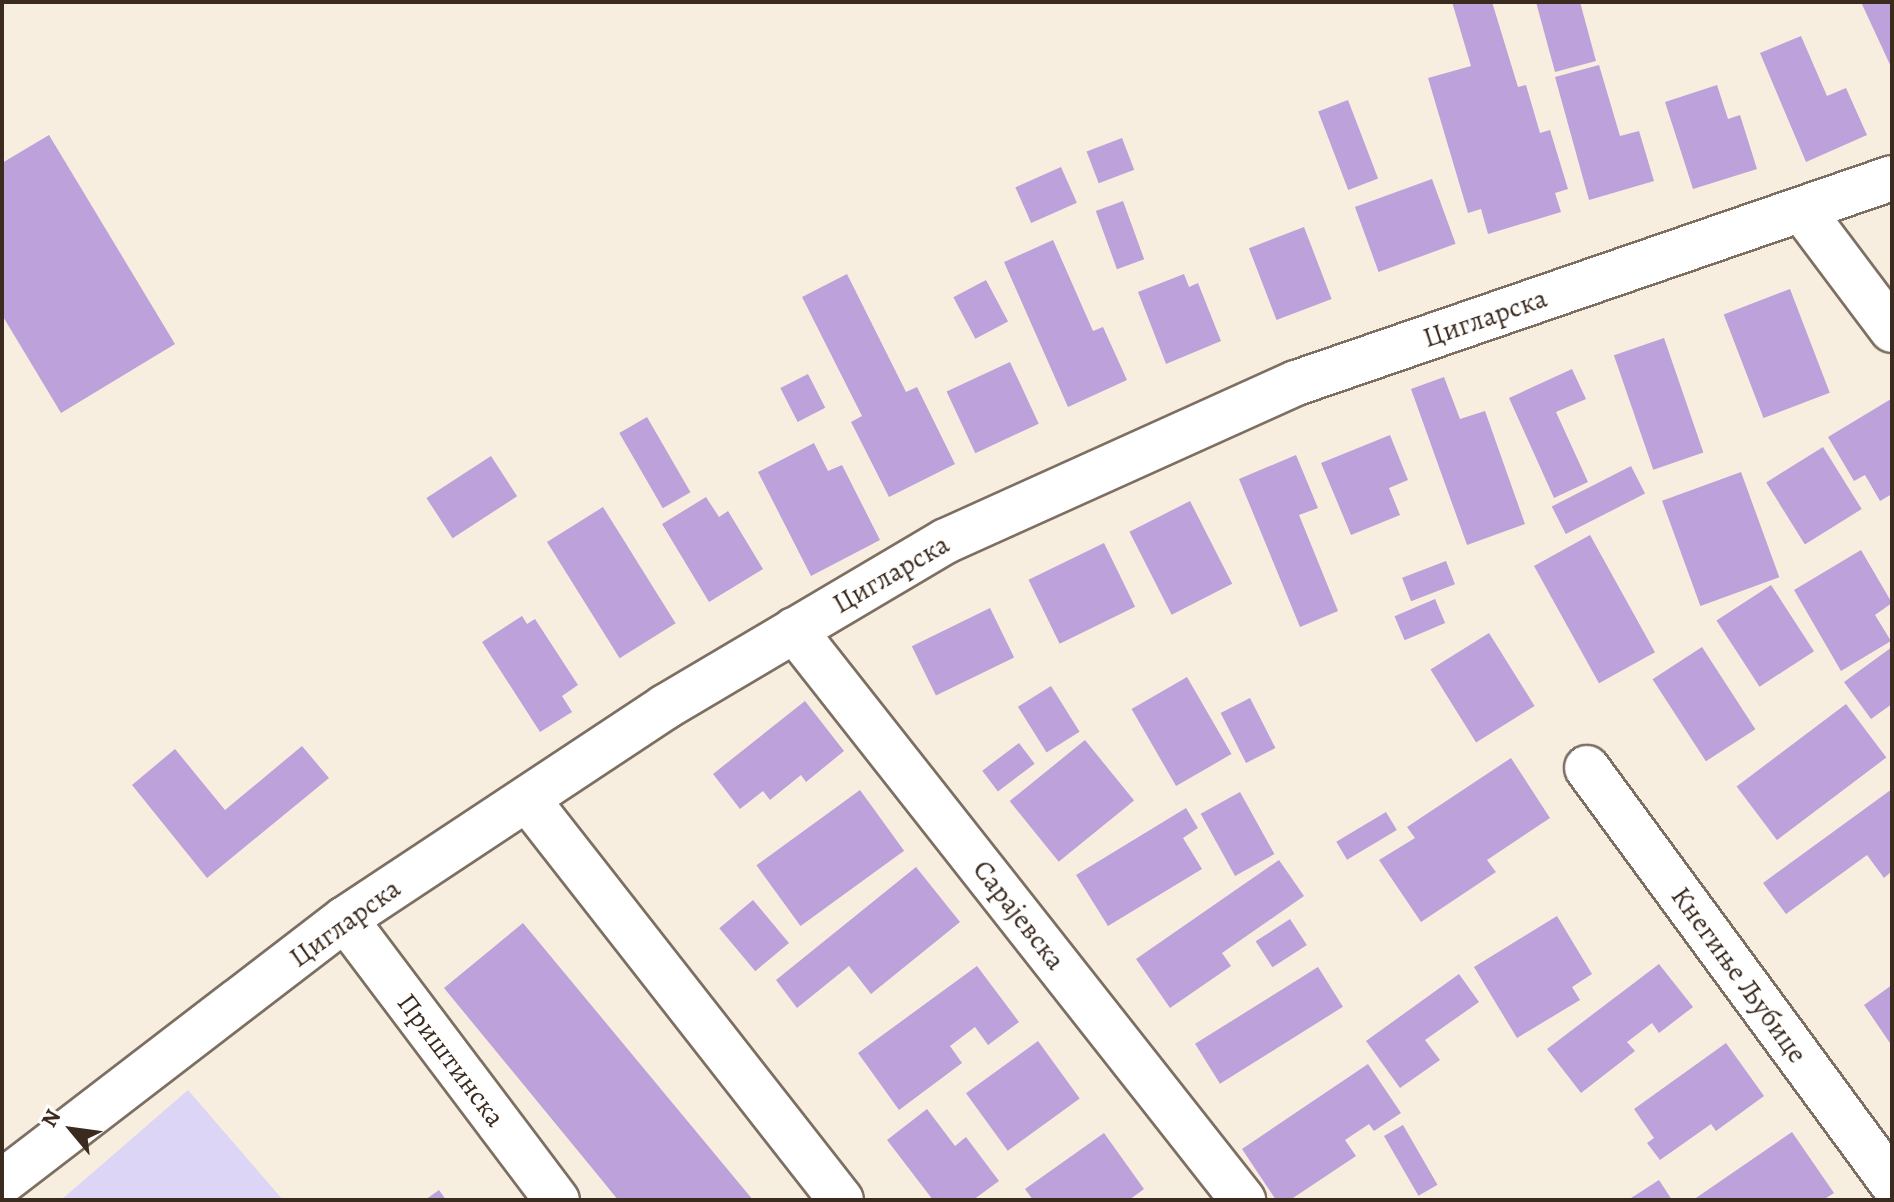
<!DOCTYPE html>
<html>
<head>
<meta charset="utf-8">
<style>
  body { margin:0 }
  #map { position:relative; width:1894px; height:1202px; overflow:hidden; background:#f8eedf; font-family:Alegreya,serif }
  div>[style] { position:absolute }
  [style*='--x'] { left:calc(var(--x)*1px); top:calc(var(--y)*1px); width:calc(var(--w)*1px); rotate:calc(var(--a)*1deg) }
  .built>* { inset:0; background:#dcd5f6 }
  .building>* { inset:0; background:#bca1da; transform-origin:0 0 }
  .roads { filter:drop-shadow(2px 0 #7d6f62) drop-shadow(-2px 0 #7d6f62) drop-shadow(0 2px #7d6f62) drop-shadow(0 -2px #7d6f62) }
  .minor>* { height:44px; margin:-22px; padding:0 22px; transform-origin:22px; border-radius:22px; background:#fff }
  span { translate:-50% -50%; white-space:nowrap; text-align:center; line-height:1.15; -webkit-text-stroke:6px #fff; paint-order:stroke }
  .street-label { font-size:28px; color:#3b2a1e }
  .frame { position:absolute; inset:0; border:4px solid #3b2a1e; pointer-events:none }
  .north { position:absolute; left:32px; top:1090px; width:80px; height:80px; -webkit-text-stroke:6px #fff; paint-order:stroke; rotate:299deg; font-size:22px; font-weight:700; line-height:32px; text-align:center; color:#3b2a1e }
  .north::after { content:''; display:block; margin:auto; width:28px; height:36px; background:#3b2a1e; clip-path:polygon(50% 0,100% 100%,50% 72%,0 100%) }
</style>
</head>
<body>
<div id="map">
  <div class="built">
    <div style="clip-path:polygon(188px 1090px,283px 1200px,61px 1200px)"></div>
  </div>
  <div class="building">
    <div style="clip-path:polygon(1452px 2px,1492px 2px,1518px 87px,1526px 85px,1540px 133px,1550px 130px,1568px 189px,1555px 193px,1561px 212px,1488px 234px,1481px 209px,1468px 213px,1428px 78px,1471px 66px)"></div>
    <div style="clip-path:polygon(1536px 2px,1580px 2px,1596px 61px,1555px 72px)"></div>
    <div style="clip-path:polygon(1861px 2px,1892px 2px,1892px 69px)"></div>
    <div style="clip-path:polygon(1801px 36px,1827px 96px,1846px 88px,1867px 135px,1806px 162px,1760px 53px)"></div>
    <div style="clip-path:polygon(1599px 65px,1620px 136px,1639px 131px,1654px 181px,1589px 200px,1555px 77px)"></div>
    <div style="clip-path:polygon(1717px 85px,1728px 119px,1740px 115px,1757px 169px,1693px 189px,1665px 102px)"></div>
    <div style="left:1348px;top:100px;width:84px;height:32px;rotate:69deg"></div>
    <div style="clip-path:polygon(49px 135px,175px 344px,61px 413px,2px 315px,2px 163px)"></div>
    <div style="left:1122px;top:138px;width:34px;height:38px;rotate:69deg"></div>
    <div style="left:1061px;top:167px;width:39px;height:50px;rotate:66deg"></div>
    <div style="left:1432px;top:179px;width:69px;height:82px;rotate:70deg"></div>
    <div style="left:1123px;top:201px;width:62px;height:29px;rotate:70deg"></div>
    <div style="left:1304px;top:227px;width:77px;height:59px;rotate:69deg"></div>
    <div style="clip-path:polygon(1053px 240px,1093px 331px,1103px 327px,1127px 380px,1068px 407px,1004px 262px)"></div>
    <div style="clip-path:polygon(847px 274px,906px 392px,917px 387px,955px 464px,889px 497px,851px 422px,862px 416px,802px 297px)"></div>
    <div style="clip-path:polygon(1184px 274px,1189px 287px,1198px 283px,1221px 341px,1166px 364px,1138px 292px)"></div>
    <div style="left:986px;top:280px;width:47px;height:37px;rotate:62deg"></div>
    <div style="left:1790px;top:289px;width:111px;height:71px;rotate:69deg"></div>
    <div style="left:1664px;top:338px;width:121px;height:53px;rotate:71deg"></div>
    <div style="left:1010px;top:362px;width:68px;height:70px;rotate:65deg"></div>
    <div style="clip-path:polygon(1572px 369px,1586px 399px,1556px 412px,1588px 482px,1554px 498px,1509px 398px)"></div>
    <div style="left:808px;top:374px;width:38px;height:31px;rotate:63deg"></div>
    <div style="clip-path:polygon(1444px 377px,1460px 419px,1485px 411px,1525px 524px,1467px 545px,1411px 389px)"></div>
    <div style="clip-path:polygon(1891px 399px,1892px 494px,1880px 501px,1865px 475px,1854px 481px,1828px 437px)"></div>
    <div style="left:647px;top:417px;width:87px;height:32px;rotate:60deg"></div>
    <div style="clip-path:polygon(1390px 435px,1408px 480px,1389px 488px,1400px 515px,1351px 535px,1321px 463px)"></div>
    <div style="clip-path:polygon(814px 443px,828px 471px,842px 465px,880px 540px,811px 576px,758px 472px)"></div>
    <div style="left:1823px;top:447px;width:73px;height:67px;rotate:58deg"></div>
    <div style="clip-path:polygon(1296px 455px,1318px 508px,1299px 515px,1338px 611px,1300px 627px,1239px 479px)"></div>
    <div style="left:491px;top:456px;width:48px;height:77px;rotate:57deg"></div>
    <div style="left:1631px;top:466px;width:31px;height:89px;rotate:63deg"></div>
    <div style="left:1741px;top:472px;width:112px;height:84px;rotate:70deg"></div>
    <div style="clip-path:polygon(706px 497px,719px 517px,728px 511px,763px 569px,709px 602px,662px 524px)"></div>
    <div style="left:1190px;top:501px;width:93px;height:68px;rotate:63deg"></div>
    <div style="left:603px;top:507px;width:137px;height:66px;rotate:58deg"></div>
    <div style="left:1590px;top:535px;width:134px;height:64px;rotate:61deg"></div>
    <div style="left:1104px;top:543px;width:71px;height:84px;rotate:64deg"></div>
    <div style="clip-path:polygon(1861px 550px,1892px 603px,1875px 615px,1891px 641px,1841px 671px,1794px 590px)"></div>
    <div style="left:1446px;top:561px;width:25px;height:47px;rotate:69deg"></div>
    <div style="left:1771px;top:585px;width:79px;height:65px;rotate:57deg"></div>
    <div style="left:1435px;top:599px;width:26px;height:44px;rotate:67deg"></div>
    <div style="left:990px;top:608px;width:55px;height:87px;rotate:64deg"></div>
    <div style="clip-path:polygon(522px 616px,527px 624px,535px 619px,578px 685px,562px 696px,572px 712px,540px 732px,482px 642px)"></div>
    <div style="left:1489px;top:633px;width:86px;height:69px;rotate:58deg"></div>
    <div style="left:1702px;top:647px;width:98px;height:59px;rotate:57deg"></div>
    <div style="clip-path:polygon(1892px 647px,1892px 704px,1871px 719px,1844px 682px)"></div>
    <div style="left:1187px;top:677px;width:89px;height:64px;rotate:60deg"></div>
    <div style="left:1051px;top:686px;width:54px;height:39px;rotate:58deg"></div>
    <div style="left:1250px;top:698px;width:56px;height:33px;rotate:63deg"></div>
    <div style="clip-path:polygon(805px 701px,844px 751px,806px 782px,801px 775px,770px 800px,763px 791px,740px 809px,713px 774px)"></div>
    <div style="left:1846px;top:704px;width:67px;height:137px;rotate:53deg"></div>
    <div style="left:1085px;top:740px;width:78px;height:97px;rotate:51deg"></div>
    <div style="left:1019px;top:743px;width:26px;height:46px;rotate:53deg"></div>
    <div style="clip-path:polygon(302px 746px,329px 778px,207px 878px,132px 785px,175px 749px,225px 810px)"></div>
    <div style="clip-path:polygon(1511px 758px,1550px 818px,1487px 860px,1496px 872px,1421px 922px,1379px 860px,1415px 838px,1407px 827px)"></div>
    <div style="clip-path:polygon(1892px 789px,1892px 871px,1884px 878px,1867px 855px,1786px 914px,1763px 883px)"></div>
    <div style="left:860px;top:790px;width:75px;height:128px;rotate:54deg"></div>
    <div style="left:1240px;top:792px;width:71px;height:45px;rotate:61deg"></div>
    <div style="clip-path:polygon(1186px 808px,1198px 828px,1183px 838px,1202px 869px,1108px 926px,1076px 875px)"></div>
    <div style="left:1386px;top:812px;width:21px;height:58px;rotate:59deg"></div>
    <div style="clip-path:polygon(1279px 860px,1304px 896px,1222px 953px,1231px 966px,1170px 1008px,1136px 959px)"></div>
    <div style="clip-path:polygon(916px 867px,960px 922px,871px 994px,849px 966px,797px 1008px,776px 980px)"></div>
    <div style="left:753px;top:900px;width:56px;height:44px;rotate:50deg"></div>
    <div style="clip-path:polygon(1557px 916px,1592px 974px,1572px 987px,1580px 1000px,1517px 1038px,1474px 967px)"></div>
    <div style="left:1290px;top:919px;width:31px;height:41px;rotate:57deg"></div>
    <div style="clip-path:polygon(523px 923px,753px 1200px,618px 1200px,601px 1179px,444px 988px)"></div>
    <div style="clip-path:polygon(1659px 964px,1693px 1007px,1659px 1033px,1652px 1023px,1627px 1042px,1635px 1051px,1581px 1093px,1547px 1049px)"></div>
    <div style="clip-path:polygon(977px 966px,1019px 1022px,988px 1045px,975px 1027px,950px 1046px,962px 1063px,899px 1110px,858px 1053px)"></div>
    <div style="left:1318px;top:967px;width:47px;height:145px;rotate:58deg"></div>
    <div style="clip-path:polygon(1459px 974px,1479px 1002px,1425px 1040px,1440px 1060px,1400px 1088px,1366px 1041px)"></div>
    <div style="clip-path:polygon(1892px 985px,1892px 1046px,1864px 1005px)"></div>
    <div style="left:1038px;top:1041px;width:71px;height:89px;rotate:54deg"></div>
    <div style="clip-path:polygon(1726px 1043px,1764px 1096px,1716px 1131px,1711px 1124px,1660px 1160px,1647px 1143px,1654px 1138px,1634px 1109px)"></div>
    <div style="clip-path:polygon(1368px 1064px,1401px 1113px,1374px 1131px,1369px 1124px,1345px 1140px,1356px 1156px,1290px 1200px,1276px 1200px,1242px 1149px)"></div>
    <div style="clip-path:polygon(927px 1109px,955px 1146px,966px 1137px,999px 1181px,973px 1200px,933px 1200px,887px 1140px)"></div>
    <div style="left:1403px;top:1125px;width:69px;height:22px;rotate:60deg"></div>
    <div style="clip-path:polygon(1792px 1132px,1834px 1193px,1823px 1200px,1693px 1200px)"></div>
    <div style="clip-path:polygon(1104px 1133px,1144px 1189px,1129px 1200px,1033px 1200px,1025px 1189px)"></div>
    <div style="clip-path:polygon(1659px 1180px,1672px 1200px,1628px 1200px)"></div>
    <div style="clip-path:polygon(439px 1190px,446px 1200px,425px 1200px)"></div>
  </div>
  <div class="roads">
    <div class="minor">
      <div style="--x:1802;--y:210;--w:150;--a:53.1"></div>
      <div style="--x:794;--y:630;--w:726;--a:51.77"></div>
      <div style="--x:1587;--y:768;--w:515;--a:53.69"></div>
      <div style="--x:527;--y:799;--w:509;--a:51.94"></div>
      <div style="--x:345;--y:919;--w:352;--a:53"></div>
      <div style="--x:2;--y:1182;--w:432;--a:-37.5"></div>
      <div style="--x:345;--y:919;--w:384;--a:-33.5"></div>
      <div style="--x:665;--y:707;--w:326;--a:-30.6"></div>
      <div style="--x:946;--y:541;--w:384;--a:-24.3"></div>
      <div style="--x:1296;--y:383;--w:630;--a:-18.98"></div>
    </div>
  </div>
  <div class="street-label">
    <span style="left:1485px;top:318px;rotate:-19deg">Цигларска</span>
    <span style="left:891px;top:574px;rotate:-30deg">Цигларска</span>
    <span style="left:1019px;top:915px;rotate:52deg">Сарајевска</span>
    <span style="left:345px;top:923px;rotate:-36deg">Цигларска</span>
    <span style="left:1739px;top:975px;rotate:54deg">Кнегиње Љубице</span>
    <span style="left:451px;top:1060px;rotate:53deg">Приштинска</span>
  </div>
  <div class="frame"></div>
  <div class="north">N</div>
</div>
</body>
</html>
